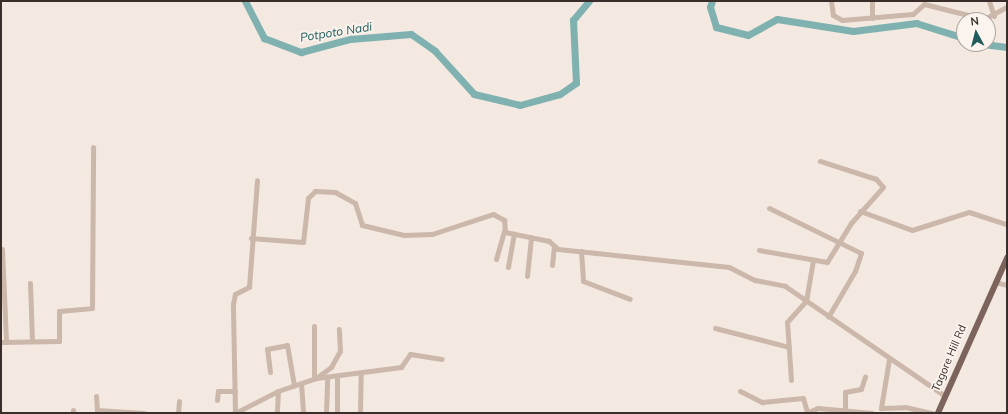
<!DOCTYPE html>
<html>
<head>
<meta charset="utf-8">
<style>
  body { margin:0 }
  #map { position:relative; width:1008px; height:414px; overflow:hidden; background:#f3e9e0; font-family:Mulish,sans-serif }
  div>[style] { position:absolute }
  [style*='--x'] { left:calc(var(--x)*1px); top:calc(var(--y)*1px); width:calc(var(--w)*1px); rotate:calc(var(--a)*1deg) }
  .river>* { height:7px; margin:-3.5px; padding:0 3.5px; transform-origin:3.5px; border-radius:3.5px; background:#7eb1af }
  .minor>* { height:5px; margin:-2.5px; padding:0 2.5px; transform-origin:2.5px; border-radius:2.5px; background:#ccb7ab }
  .major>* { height:6px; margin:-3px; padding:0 3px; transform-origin:3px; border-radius:3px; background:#7c645c }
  span { translate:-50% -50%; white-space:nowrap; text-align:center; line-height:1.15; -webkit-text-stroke:3.5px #fbf3ed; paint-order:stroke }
  .street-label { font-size:11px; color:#3a2e2a }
  .water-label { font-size:12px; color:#1f5c5b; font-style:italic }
  .frame { position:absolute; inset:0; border:2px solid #3a2e2a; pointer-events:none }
  .north { position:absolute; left:956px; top:12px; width:40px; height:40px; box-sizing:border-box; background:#fbf3ed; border:1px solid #aea49f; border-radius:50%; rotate:353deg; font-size:11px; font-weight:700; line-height:16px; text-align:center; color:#3a2e2a }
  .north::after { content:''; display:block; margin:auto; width:14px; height:18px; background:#1f5c5b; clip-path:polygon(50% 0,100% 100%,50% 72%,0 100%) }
</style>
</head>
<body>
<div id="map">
  <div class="river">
    <div style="--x:245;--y:1;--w:42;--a:62.8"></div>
    <div style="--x:264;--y:38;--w:40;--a:21"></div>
    <div style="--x:301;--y:52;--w:51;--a:-14.9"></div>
    <div style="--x:350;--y:39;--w:61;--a:-4.7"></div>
    <div style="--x:411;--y:34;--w:29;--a:35"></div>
    <div style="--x:435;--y:51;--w:58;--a:47.8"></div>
    <div style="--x:474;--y:94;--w:47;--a:13.4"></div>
    <div style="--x:520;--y:105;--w:41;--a:-15.4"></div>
    <div style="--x:560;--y:94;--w:19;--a:-35"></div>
    <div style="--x:576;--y:83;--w:63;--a:-92.7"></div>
    <div style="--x:573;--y:20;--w:25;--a:-50"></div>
    <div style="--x:712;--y:1;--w:6;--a:108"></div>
    <div style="--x:710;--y:7;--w:21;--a:73"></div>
    <div style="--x:716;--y:27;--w:33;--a:14"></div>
    <div style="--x:748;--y:35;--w:33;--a:-29"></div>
    <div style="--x:777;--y:19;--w:77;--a:9"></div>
    <div style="--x:853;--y:31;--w:64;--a:-7.2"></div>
    <div style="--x:916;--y:23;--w:50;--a:17.4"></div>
    <div style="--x:983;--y:44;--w:24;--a:7"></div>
  </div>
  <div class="minor">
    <div style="--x:831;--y:1;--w:14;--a:82"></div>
    <div style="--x:833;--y:15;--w:10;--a:29"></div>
    <div style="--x:842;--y:20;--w:71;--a:-4.8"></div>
    <div style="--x:913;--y:14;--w:15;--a:-42"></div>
    <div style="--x:924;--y:4;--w:62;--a:14"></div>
    <div style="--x:984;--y:19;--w:26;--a:-28"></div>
    <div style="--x:989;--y:1;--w:16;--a:72"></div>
    <div style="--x:872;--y:18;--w:17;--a:-90"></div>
    <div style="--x:769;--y:208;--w:102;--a:26.1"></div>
    <div style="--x:861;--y:253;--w:19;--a:108"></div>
    <div style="--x:855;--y:271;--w:53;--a:120.4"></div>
    <div style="--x:860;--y:211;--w:55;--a:20.1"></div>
    <div style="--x:912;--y:230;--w:60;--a:-17.5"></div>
    <div style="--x:969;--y:212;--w:40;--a:18"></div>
    <div style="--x:251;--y:238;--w:52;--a:4.4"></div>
    <div style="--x:303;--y:242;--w:44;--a:-83.5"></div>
    <div style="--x:308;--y:198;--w:10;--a:-45"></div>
    <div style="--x:315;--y:191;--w:20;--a:3"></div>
    <div style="--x:335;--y:192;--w:23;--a:29"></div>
    <div style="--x:355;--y:203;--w:23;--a:72"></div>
    <div style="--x:362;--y:225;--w:43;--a:13.4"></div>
    <div style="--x:404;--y:235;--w:28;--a:-2"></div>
    <div style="--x:432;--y:234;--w:64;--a:-18.2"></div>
    <div style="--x:493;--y:214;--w:13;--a:29"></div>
    <div style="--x:504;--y:220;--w:12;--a:85"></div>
    <div style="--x:505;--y:232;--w:45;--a:11.6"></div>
    <div style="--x:549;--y:241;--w:12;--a:42"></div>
    <div style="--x:558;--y:249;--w:172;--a:6"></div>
    <div style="--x:729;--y:267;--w:29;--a:27"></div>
    <div style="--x:755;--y:280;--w:31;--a:11"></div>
    <div style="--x:785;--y:286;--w:194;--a:34.5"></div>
    <div style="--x:2;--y:249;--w:93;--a:87.5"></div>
    <div style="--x:759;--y:250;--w:69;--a:10"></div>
    <div style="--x:827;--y:262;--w:46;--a:-58.4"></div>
    <div style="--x:851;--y:223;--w:48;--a:-48.4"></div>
    <div style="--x:883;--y:187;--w:11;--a:-131"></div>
    <div style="--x:876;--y:179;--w:59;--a:-162.2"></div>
    <div style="--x:581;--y:251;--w:30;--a:86"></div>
    <div style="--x:583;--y:281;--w:50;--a:21"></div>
    <div style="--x:496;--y:259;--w:29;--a:-74"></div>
    <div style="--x:552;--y:265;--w:19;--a:-84"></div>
    <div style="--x:508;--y:267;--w:34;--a:-80"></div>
    <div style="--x:527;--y:276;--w:39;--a:-84"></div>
    <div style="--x:995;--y:282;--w:12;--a:14"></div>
    <div style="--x:30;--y:283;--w:58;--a:88"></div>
    <div style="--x:314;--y:326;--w:52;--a:90"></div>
    <div style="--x:715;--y:328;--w:76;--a:14.4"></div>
    <div style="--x:1;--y:342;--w:58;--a:-1"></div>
    <div style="--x:59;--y:341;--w:30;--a:-90"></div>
    <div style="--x:59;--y:311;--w:33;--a:-5"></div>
    <div style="--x:92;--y:308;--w:161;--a:-89.6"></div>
    <div style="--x:889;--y:359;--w:50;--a:99.3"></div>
    <div style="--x:881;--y:408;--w:24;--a:-2"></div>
    <div style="--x:905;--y:407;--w:28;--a:13"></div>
    <div style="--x:270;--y:372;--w:23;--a:-97"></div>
    <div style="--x:267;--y:349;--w:20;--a:-11"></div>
    <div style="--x:287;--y:345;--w:41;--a:80.1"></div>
    <div style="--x:316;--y:378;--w:86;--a:-7.4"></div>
    <div style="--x:401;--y:367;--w:16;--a:-55"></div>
    <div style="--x:410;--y:354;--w:32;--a:9"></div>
    <div style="--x:791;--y:380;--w:58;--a:-93.9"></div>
    <div style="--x:787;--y:322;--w:28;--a:-48"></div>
    <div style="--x:806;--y:301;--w:42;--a:-80.3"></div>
    <div style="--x:301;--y:383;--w:30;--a:86"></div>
    <div style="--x:278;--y:391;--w:40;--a:-18.9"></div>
    <div style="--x:316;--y:378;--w:19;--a:-36"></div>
    <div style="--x:331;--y:367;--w:18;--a:-61"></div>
    <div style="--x:340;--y:351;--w:22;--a:-93"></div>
    <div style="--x:740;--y:391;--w:25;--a:27"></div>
    <div style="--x:762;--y:402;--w:41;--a:-5.6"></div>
    <div style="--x:803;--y:398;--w:15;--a:74"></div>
    <div style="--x:96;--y:396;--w:16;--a:86"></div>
    <div style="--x:217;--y:400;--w:9;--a:-84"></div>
    <div style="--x:218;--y:391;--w:17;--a:0"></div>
    <div style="--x:845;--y:408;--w:16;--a:-90"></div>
    <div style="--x:845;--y:392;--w:16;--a:-11"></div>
    <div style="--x:861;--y:389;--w:13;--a:-72"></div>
    <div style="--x:97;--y:410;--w:47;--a:3.7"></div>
    <div style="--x:73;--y:413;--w:3;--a:-90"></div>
    <div style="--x:178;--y:413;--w:12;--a:-85"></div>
    <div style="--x:235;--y:413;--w:109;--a:-91.1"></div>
    <div style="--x:233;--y:304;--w:10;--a:-79"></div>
    <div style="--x:235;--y:294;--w:16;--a:-27"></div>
    <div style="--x:249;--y:287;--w:107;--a:-85.7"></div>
    <div style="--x:235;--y:413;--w:48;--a:-27.1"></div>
    <div style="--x:278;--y:391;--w:22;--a:93"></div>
    <div style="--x:326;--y:413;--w:36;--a:-88"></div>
    <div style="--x:337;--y:413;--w:37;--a:-90"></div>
    <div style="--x:360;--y:413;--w:39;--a:-89"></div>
    <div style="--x:806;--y:413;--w:13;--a:-23"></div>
    <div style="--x:818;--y:408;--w:54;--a:5.3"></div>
  </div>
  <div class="major">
    <div style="--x:938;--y:413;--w:170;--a:-66"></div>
  </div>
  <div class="street-label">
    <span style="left:949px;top:358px;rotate:-67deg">Tagore Hill Rd</span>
  </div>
  <div class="water-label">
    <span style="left:336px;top:32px;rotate:-9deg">Potpoto Nadi</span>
  </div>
  <div class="frame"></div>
  <div class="north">N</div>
</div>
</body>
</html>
